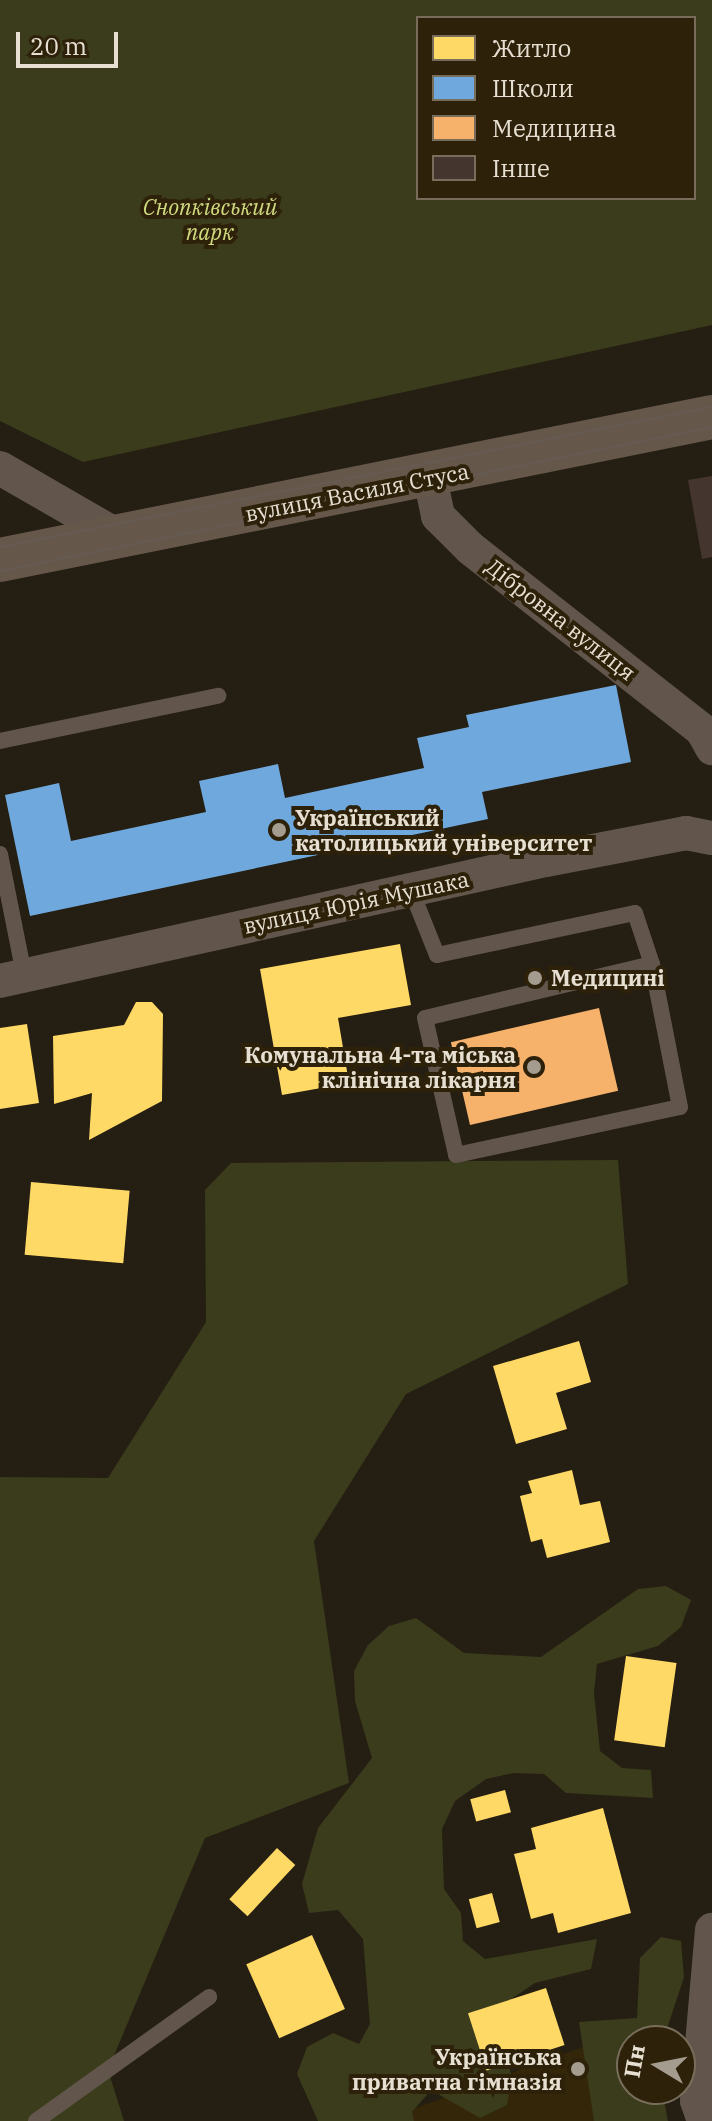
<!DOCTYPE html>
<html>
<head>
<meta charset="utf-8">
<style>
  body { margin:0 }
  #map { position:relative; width:712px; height:2121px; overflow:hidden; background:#251e12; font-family:"IBM Plex Serif",serif }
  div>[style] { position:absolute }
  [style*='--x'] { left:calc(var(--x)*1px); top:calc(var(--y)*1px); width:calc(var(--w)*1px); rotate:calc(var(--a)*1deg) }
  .built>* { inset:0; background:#342609 }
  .green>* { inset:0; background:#3a3c1c }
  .homes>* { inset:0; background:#ffd966; transform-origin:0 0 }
  .schools>* { inset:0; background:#6fa8dc }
  .health>* { inset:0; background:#f6b26b; transform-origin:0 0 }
  .building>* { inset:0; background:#44362f }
  .lane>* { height:16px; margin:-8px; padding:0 8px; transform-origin:8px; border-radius:8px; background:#62564c }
  .street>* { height:34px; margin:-17px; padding:0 17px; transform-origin:17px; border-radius:17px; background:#62564c }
  .secondary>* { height:44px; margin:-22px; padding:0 22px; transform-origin:22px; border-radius:22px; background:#66574b }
  .tram>* { height:2px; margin:-1px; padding:0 1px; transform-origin:1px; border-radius:1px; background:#655b52 }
  .dots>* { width:22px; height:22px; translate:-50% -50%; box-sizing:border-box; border:4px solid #2d210a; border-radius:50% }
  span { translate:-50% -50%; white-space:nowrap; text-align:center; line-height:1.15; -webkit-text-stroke:8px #2d210a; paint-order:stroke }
  .park-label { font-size:22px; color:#cfd97e; font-style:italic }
  .street-label { font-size:22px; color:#e7e0d2 }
  .poi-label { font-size:22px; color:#e7e0d2; font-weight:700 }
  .left { translate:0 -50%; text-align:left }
  .right { translate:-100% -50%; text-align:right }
  .legend { position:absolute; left:416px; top:16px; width:280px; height:184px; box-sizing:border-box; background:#2d210a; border:2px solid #776d5a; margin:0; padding:10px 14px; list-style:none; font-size:24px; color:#e7e0d2 }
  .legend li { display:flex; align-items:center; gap:16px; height:40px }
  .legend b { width:40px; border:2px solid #776d5a }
  .north { position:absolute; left:616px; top:2025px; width:80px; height:80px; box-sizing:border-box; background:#2d210a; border:2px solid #776d5a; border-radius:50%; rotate:280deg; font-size:22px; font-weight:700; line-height:32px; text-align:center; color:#e7e0d2 }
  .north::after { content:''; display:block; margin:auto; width:28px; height:36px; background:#a39c8f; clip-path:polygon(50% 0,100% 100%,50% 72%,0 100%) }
  .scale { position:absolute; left:16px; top:32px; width:102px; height:36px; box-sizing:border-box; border:4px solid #e7e0d2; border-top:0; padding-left:10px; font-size:24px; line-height:28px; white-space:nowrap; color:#e7e0d2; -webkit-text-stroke:6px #2d210a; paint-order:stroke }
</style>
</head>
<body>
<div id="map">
  <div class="built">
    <div style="clip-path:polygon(627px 2031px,632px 2089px,654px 2121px,380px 2121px)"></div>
  </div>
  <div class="green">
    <div style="clip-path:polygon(evenodd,0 0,712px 0,712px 325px,83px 462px,0 421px,0 0,418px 18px,694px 18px,694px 198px,418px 198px,418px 18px)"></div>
    <div style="clip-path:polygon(618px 1160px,628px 1284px,406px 1394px,314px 1541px,349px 1783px,205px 1838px,108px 2070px,124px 2121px,0 2121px,0 1477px,108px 1478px,206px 1322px,205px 1190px,231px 1163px)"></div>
    <div style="clip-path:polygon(666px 1586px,691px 1600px,681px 1627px,658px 1646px,597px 1664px,594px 1693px,600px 1751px,622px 1768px,651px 1770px,653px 1798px,566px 1793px,544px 1774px,514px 1773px,486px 1779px,455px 1801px,442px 1829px,444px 1889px,461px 1913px,463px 1941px,485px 1959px,597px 1939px,591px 1969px,535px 1983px,511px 1999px,495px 2023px,512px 2077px,507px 2105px,480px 2118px,431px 2090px,412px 2112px,414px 2121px,318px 2121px,297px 2074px,307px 2047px,333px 2033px,359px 2044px,370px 2024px,363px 1939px,338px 1910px,309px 1913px,302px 1884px,318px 1828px,372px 1758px,355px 1701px,354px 1671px,368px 1645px,389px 1626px,416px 1618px,464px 1653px,541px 1657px,638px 1589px)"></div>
    <div style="clip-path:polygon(661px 1937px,681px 1941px,684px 1977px,663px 2041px,632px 2041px,632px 2089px,662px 2089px,668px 2121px,594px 2121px,579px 2022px,637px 2018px,640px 1958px)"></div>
  </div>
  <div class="homes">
    <div style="clip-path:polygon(400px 944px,411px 1005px,338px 1018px,349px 1083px,282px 1095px,260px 969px)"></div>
    <div style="clip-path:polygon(136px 1002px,152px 1002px,163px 1014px,162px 1101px,89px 1140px,92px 1093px,54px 1104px,53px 1036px,124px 1025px)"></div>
    <div style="clip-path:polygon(27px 1024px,39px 1103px,0 1109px,0 1028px)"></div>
    <div style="left:31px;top:1182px;width:99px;height:73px;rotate:5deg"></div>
    <div style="clip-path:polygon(579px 1341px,591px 1382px,556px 1393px,567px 1429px,516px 1444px,493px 1366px)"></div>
    <div style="clip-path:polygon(572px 1470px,580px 1505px,600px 1501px,610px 1542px,547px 1558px,542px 1539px,531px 1542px,520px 1496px,532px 1493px,528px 1481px)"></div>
    <div style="left:626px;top:1656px;width:51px;height:85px;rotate:8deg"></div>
    <div style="left:505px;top:1790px;width:23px;height:36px;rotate:75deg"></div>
    <div style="clip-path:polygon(603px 1808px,631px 1913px,558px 1933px,553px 1913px,531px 1919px,514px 1854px,536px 1849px,531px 1828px)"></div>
    <div style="left:277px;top:1848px;width:25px;height:70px;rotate:43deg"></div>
    <div style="left:492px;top:1893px;width:30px;height:24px;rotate:75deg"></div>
    <div style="left:312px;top:1935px;width:81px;height:72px;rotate:66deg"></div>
    <div style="left:546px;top:1988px;width:60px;height:82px;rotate:72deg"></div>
  </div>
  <div class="schools">
    <div style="clip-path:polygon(616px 685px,631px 762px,482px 792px,488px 819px,30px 916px,5px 795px,59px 783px,71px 841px,206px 812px,199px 781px,278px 764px,285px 798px,424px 768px,417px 738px,469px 727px,466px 715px)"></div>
  </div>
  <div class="health">
    <div style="left:599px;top:1008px;width:85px;height:152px;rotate:77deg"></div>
  </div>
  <div class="building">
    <div style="clip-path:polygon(712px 476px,712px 557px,702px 559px,688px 480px)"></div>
  </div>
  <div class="lane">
    <div style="--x:0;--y:741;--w:223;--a:-11.7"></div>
    <div style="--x:0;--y:854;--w:122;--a:78.7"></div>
    <div style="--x:411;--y:890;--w:70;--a:68.2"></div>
    <div style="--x:437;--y:955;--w:202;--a:-12"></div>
    <div style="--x:635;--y:913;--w:54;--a:71.6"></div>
    <div style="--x:652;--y:964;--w:233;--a:166.6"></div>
    <div style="--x:425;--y:1018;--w:140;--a:77.2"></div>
    <div style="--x:456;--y:1155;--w:229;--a:-12.1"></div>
    <div style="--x:680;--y:1107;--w:146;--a:-101.1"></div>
    <div style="--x:36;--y:2121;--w:213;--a:-35.6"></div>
  </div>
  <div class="street">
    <div style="--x:0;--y:468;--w:142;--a:30"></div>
    <div style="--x:430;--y:478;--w:39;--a:78"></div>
    <div style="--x:438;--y:516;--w:45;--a:45"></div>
    <div style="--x:470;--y:548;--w:295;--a:38.1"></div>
    <div style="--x:702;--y:730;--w:21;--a:61"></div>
    <div style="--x:0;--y:981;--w:559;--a:-12.5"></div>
    <div style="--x:546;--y:860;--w:143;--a:-10.9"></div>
    <div style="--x:686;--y:833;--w:26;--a:11"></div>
    <div style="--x:704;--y:2121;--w:21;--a:-109"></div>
    <div style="--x:697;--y:2101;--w:172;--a:-85"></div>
  </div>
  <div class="secondary">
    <div style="--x:0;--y:560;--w:726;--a:-11.36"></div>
  </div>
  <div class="tram">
    <div style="--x:0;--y:547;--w:726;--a:-11.12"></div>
    <div style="--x:0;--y:571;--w:726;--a:-11.43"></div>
  </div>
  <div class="dots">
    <div style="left:279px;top:830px;background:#a39c8f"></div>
    <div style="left:535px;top:978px;background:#a39c8f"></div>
    <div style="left:534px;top:1067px;background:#a39c8f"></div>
    <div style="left:578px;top:2069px;background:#a39c8f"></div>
  </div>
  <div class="park-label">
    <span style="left:210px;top:219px">Снопківський<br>парк</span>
  </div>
  <div class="street-label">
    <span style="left:357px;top:492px;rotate:-11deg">вулиця Василя Стуса</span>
    <span style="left:561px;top:619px;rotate:38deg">Дібровна вулиця</span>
    <span style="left:356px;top:902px;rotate:-12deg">вулиця Юрія Мушака</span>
  </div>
  <div class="poi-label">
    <span class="left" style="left:295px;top:830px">Український<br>католицький університет</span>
    <span class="left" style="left:551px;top:978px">Медицині</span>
    <span class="right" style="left:516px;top:1067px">Комунальна 4-та міська<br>клінічна лікарня</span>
    <span class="right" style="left:562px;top:2069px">Українська<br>приватна гімназія</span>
  </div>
  <ul class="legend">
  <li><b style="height:22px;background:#ffd966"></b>Житло</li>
  <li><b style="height:22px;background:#6fa8dc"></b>Школи</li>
  <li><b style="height:22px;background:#f6b26b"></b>Медицина</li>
  <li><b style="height:22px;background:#44362f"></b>Інше</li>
  </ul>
  <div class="north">Пн</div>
  <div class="scale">20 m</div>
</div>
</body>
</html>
